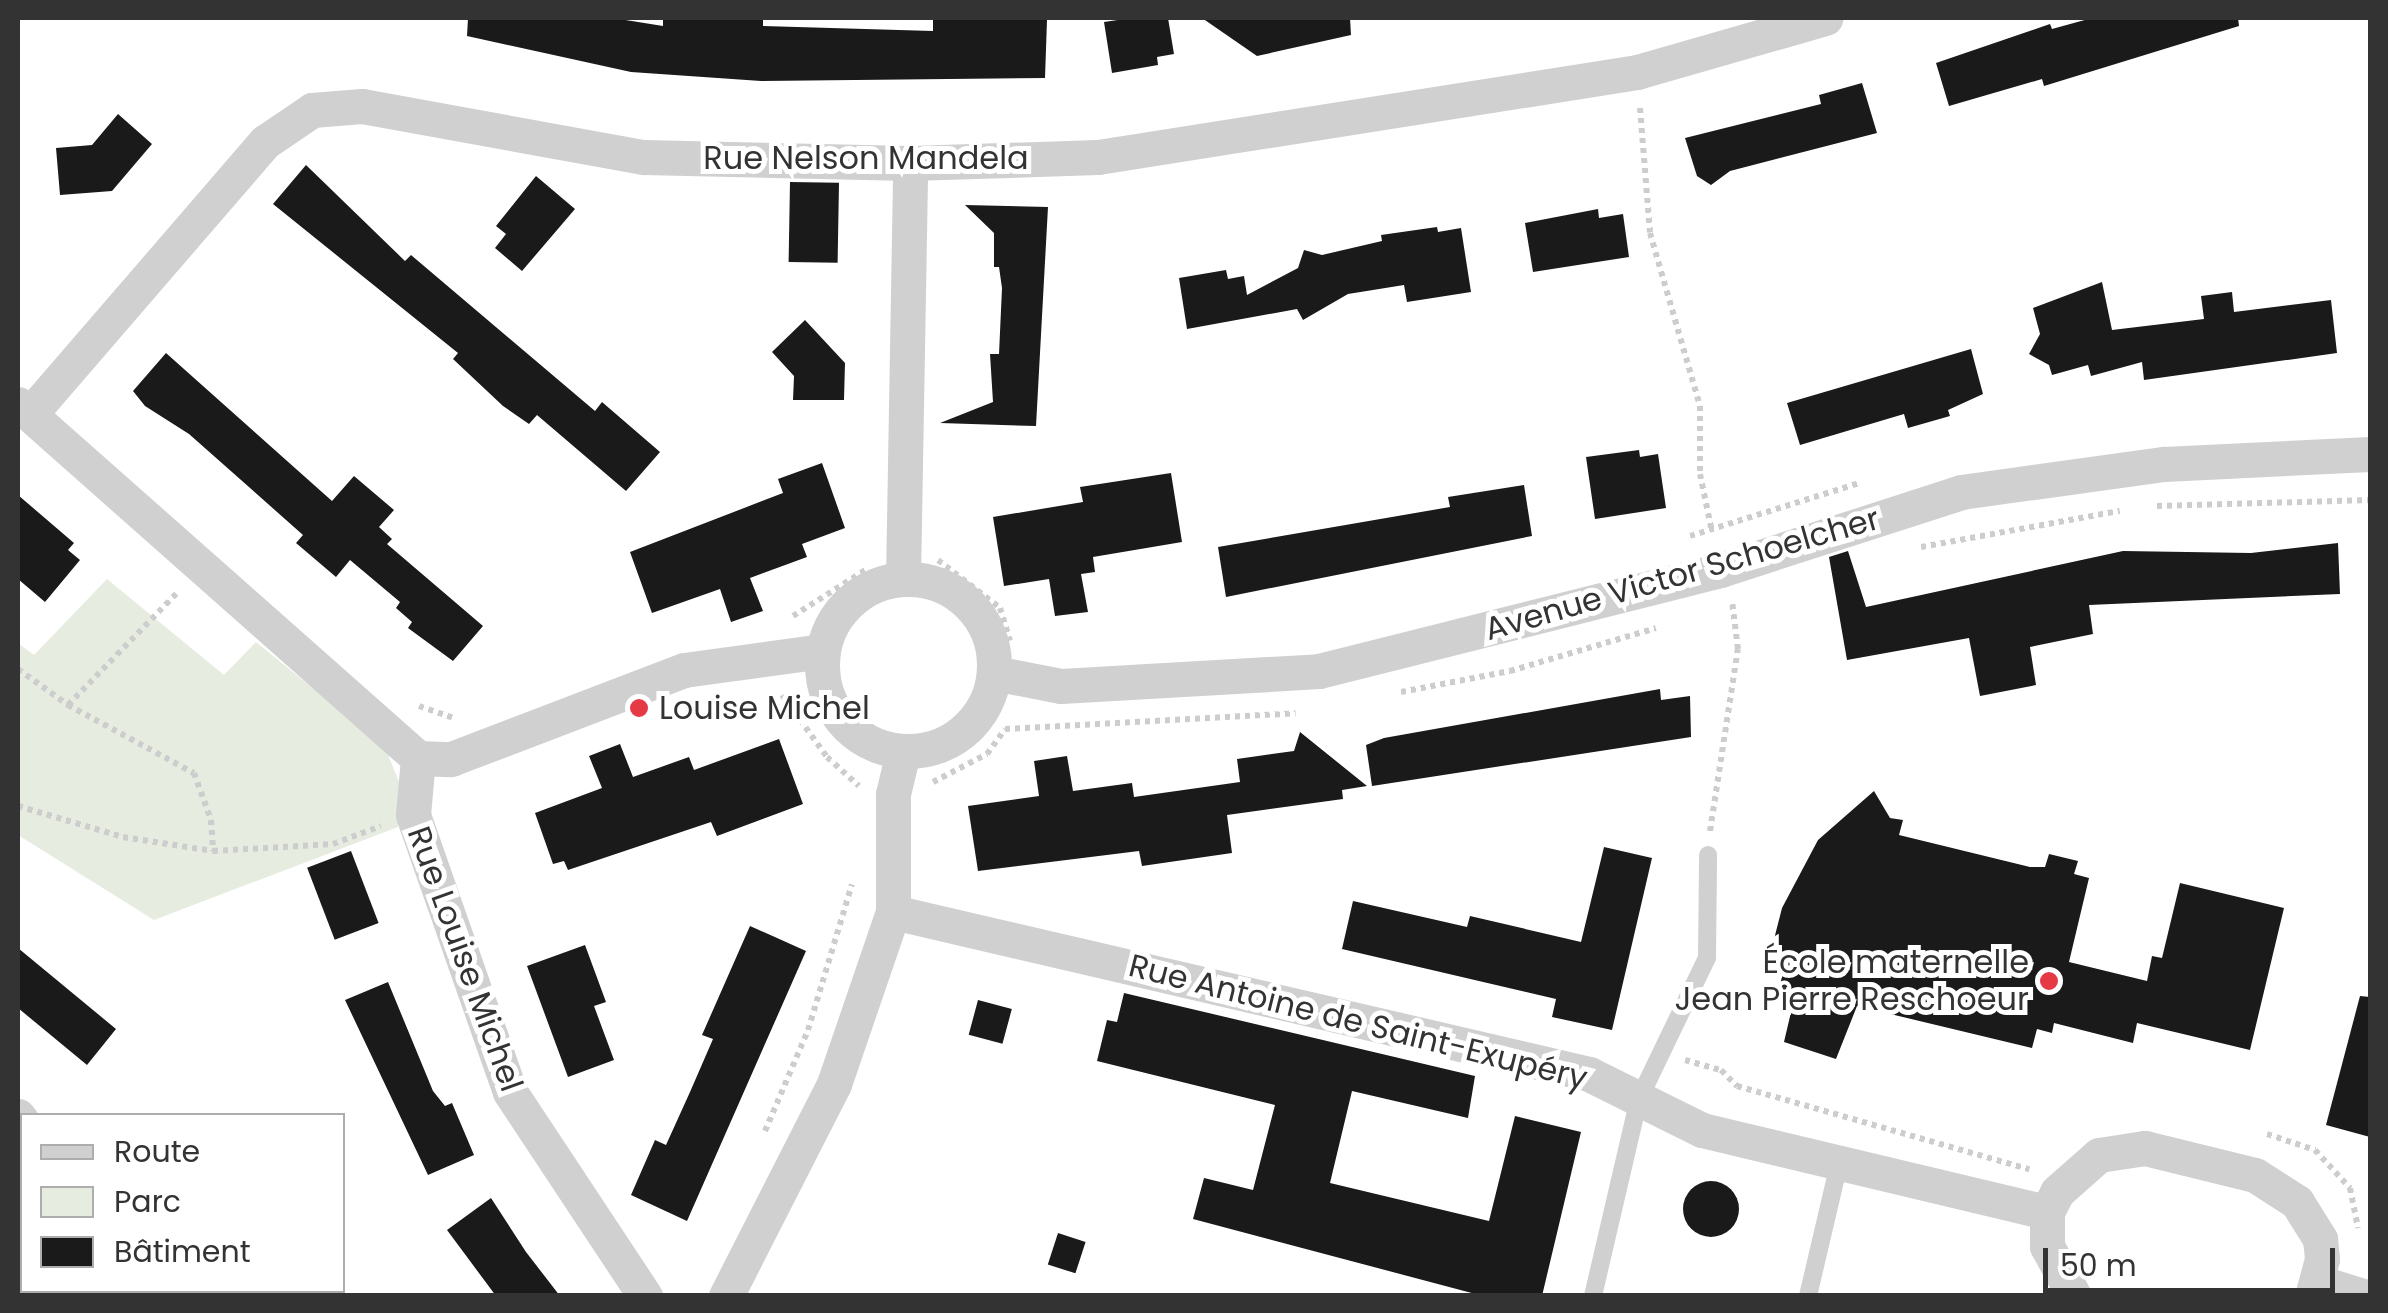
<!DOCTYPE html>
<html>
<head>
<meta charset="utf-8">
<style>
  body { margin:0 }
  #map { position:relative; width:2388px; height:1313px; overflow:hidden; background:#fff; font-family:Poppins,sans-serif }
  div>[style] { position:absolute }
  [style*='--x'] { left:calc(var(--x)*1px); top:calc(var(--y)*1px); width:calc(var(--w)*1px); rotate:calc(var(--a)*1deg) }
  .green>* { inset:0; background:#e6ecdf }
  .building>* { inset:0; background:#1a1a1a; transform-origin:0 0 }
  .round { border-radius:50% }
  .path>* { height:6px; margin-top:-3px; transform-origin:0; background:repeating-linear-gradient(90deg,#cdcdcd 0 5px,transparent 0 10px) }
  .lane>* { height:18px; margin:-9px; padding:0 9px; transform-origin:9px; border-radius:9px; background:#d0d0d0 }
  .street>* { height:35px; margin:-17.5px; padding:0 17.5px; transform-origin:17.5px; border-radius:17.5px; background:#d0d0d0 }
  .street>.ring { margin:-17.5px; padding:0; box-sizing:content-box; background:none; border:35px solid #d0d0d0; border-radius:50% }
  .dots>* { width:28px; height:28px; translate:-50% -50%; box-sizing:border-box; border:5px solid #fff; border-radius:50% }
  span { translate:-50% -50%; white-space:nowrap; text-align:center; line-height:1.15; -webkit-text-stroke:10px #fff; paint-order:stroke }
  .street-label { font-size:32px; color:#333 }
  .poi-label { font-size:32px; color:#333 }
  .left { translate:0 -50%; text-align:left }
  .right { translate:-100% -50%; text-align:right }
  .frame { position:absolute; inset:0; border:20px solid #333; pointer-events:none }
  .legend { position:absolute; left:20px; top:1113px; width:325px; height:180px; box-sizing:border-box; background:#fff; border:2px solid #adadad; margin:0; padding:12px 18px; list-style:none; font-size:30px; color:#333 }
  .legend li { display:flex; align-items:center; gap:20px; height:50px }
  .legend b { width:50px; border:2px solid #adadad }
  .scale { position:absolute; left:2043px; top:1248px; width:292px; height:45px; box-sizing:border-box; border:5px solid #333; border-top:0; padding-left:12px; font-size:30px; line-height:35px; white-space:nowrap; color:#333; -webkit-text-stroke:8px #fff; paint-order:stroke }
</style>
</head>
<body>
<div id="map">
  <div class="green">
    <div style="clip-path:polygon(107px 579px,224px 675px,256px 642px,385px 747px,399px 782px,398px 827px,154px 920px,18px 835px,18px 643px,34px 655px)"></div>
  </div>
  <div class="building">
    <div style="clip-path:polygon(468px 18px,613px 18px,663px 26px,663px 18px,763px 18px,763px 26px,933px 31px,933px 18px,1047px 20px,1045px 78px,761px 81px,631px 72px,467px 36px)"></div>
    <div style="clip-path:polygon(1131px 18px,1168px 18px,1174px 54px,1157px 57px,1158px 65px,1112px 73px,1104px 22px)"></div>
    <div style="clip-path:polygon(1202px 18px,1350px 18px,1351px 35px,1257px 56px)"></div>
    <div style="clip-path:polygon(2092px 18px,2238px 18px,2239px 26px,2044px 86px,2042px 79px,1949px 106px,1936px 63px,2050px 24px,2052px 29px)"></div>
    <div style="clip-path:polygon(1862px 83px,1877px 133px,1730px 171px,1711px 185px,1697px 176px,1685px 138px,1821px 104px,1819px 95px)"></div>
    <div style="clip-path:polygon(118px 114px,152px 144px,112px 191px,60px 195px,56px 148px,92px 145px)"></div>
    <div style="clip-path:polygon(306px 165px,405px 261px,411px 255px,595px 411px,602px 402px,660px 452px,626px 491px,537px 415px,529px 424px,503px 406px,453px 359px,458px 353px,273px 204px)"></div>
    <div style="clip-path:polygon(536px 176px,575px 209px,522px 271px,495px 248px,506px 234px,496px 226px)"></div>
    <div style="left:790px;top:182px;width:49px;height:80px;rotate:1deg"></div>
    <div style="clip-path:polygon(965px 205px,1048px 207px,1036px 426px,940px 423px,993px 402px,990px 354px,999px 354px,1002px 288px,999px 267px,994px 267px,994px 233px)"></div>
    <div style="clip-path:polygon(1598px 209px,1599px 218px,1623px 214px,1629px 257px,1533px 272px,1525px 223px)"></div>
    <div style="clip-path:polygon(1437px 227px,1438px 232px,1461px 228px,1471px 292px,1407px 302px,1404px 285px,1348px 294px,1303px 320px,1297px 309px,1187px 329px,1179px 278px,1226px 270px,1228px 279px,1244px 276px,1247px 295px,1298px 268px,1304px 250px,1322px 255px,1382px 241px,1381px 235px)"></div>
    <div style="clip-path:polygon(2102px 282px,2112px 330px,2204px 319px,2201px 296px,2232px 292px,2234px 312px,2331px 300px,2337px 353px,2144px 380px,2142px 362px,2091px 376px,2088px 365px,2052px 375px,2049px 365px,2029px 354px,2040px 334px,2033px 308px)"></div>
    <div style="clip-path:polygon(805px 320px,845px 363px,844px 400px,793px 400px,794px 376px,772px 352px)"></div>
    <div style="clip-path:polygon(1971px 349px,1983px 394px,1948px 410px,1950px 416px,1908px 428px,1904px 414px,1800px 445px,1787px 403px)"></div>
    <div style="clip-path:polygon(166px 353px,332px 501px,354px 476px,394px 510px,379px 527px,392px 539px,387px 544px,483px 626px,453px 661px,408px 628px,412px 622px,396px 608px,400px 602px,350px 560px,336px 577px,296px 543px,303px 535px,189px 434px,145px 406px,133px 391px)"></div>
    <div style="clip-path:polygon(1639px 450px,1640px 457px,1658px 454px,1666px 508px,1595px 519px,1586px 457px)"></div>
    <div style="clip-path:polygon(822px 463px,845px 528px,802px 544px,807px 557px,750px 578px,763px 611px,731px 622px,720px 589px,652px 613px,630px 552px,783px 493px,778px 479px)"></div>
    <div style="clip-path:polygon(1171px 473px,1182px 542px,1093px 557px,1095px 572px,1081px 574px,1088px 612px,1055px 616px,1049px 579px,1004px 586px,993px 517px,1083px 502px,1080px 487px)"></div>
    <div style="clip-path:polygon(1524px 485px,1532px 536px,1226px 597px,1218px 547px,1450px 507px,1448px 497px)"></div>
    <div style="clip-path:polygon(18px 495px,74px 543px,68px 550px,80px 560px,45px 602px,18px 579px)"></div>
    <div style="clip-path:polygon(2338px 543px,2340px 594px,2089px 605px,2093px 634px,2030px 647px,2036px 685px,1980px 696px,1969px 638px,1847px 660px,1829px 557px,1848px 551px,1866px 607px,2123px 551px,2251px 553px)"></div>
    <div style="clip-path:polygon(1660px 689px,1661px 700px,1690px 696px,1691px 737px,1372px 786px,1366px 745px,1384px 738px)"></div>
    <div style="clip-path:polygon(1300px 732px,1367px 786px,1342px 790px,1343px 799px,1227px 815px,1232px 853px,1142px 866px,1139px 851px,978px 871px,968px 806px,1039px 796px,1034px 761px,1067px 756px,1073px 791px,1132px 783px,1134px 797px,1240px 782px,1237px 759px,1294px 751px)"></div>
    <div style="clip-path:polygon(779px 739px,803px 804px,717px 836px,711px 822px,568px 870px,564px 861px,553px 864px,535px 813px,602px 788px,589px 756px,620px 744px,633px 777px,689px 757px,694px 770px)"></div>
    <div style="clip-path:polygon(1874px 791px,1890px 818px,1903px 820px,1899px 835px,2030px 867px,2045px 867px,2049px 854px,2078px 861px,2074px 874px,2089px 878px,2069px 962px,2147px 981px,2152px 956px,2162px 958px,2180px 883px,2284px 908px,2250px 1050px,2137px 1023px,2133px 1043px,2054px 1023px,2052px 1033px,2037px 1029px,2032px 1048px,1857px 1006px,1836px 1059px,1784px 1042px,1795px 995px,1779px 991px,1784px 966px,1768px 963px,1782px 908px,1818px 840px)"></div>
    <div style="clip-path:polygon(1604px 847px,1652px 858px,1612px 1030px,1552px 1017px,1556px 999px,1342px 949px,1353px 901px,1467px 927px,1470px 916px,1581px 942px)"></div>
    <div style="left:351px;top:851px;width:77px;height:47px;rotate:69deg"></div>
    <div style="clip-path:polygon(750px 926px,806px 951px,687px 1221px,631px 1195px,655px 1140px,666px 1145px,690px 1092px,713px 1039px,702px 1035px)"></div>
    <div style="clip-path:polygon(585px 945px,606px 1002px,594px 1006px,614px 1060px,568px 1077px,527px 966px)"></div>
    <div style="clip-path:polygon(18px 948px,116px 1029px,87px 1065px,18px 1008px)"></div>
    <div style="clip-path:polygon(388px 982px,433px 1091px,445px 1106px,452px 1103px,474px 1155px,428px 1175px,345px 1000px)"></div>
    <div style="clip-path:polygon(1124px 993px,1475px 1076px,1468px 1118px,1352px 1091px,1330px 1183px,1489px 1221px,1515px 1116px,1581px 1132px,1542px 1296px,1483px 1296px,1193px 1219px,1204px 1178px,1253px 1190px,1275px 1105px,1097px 1061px,1107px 1020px,1117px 1022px)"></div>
    <div style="clip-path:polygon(2360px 996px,2370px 997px,2370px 1137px,2326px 1125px)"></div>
    <div style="left:978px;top:1000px;width:35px;height:36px;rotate:15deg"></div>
    <div class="round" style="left:1683px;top:1181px;width:56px;height:56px"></div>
    <div style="clip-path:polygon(491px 1198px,526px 1252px,560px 1296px,496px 1296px,447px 1230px)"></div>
    <div style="left:1058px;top:1233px;width:29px;height:33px;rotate:18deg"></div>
  </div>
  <div class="path">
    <div style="--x:1640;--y:108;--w:125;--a:85.4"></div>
    <div style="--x:1650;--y:233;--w:180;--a:73.9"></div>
    <div style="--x:1700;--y:406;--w:68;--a:90"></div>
    <div style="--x:1700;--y:474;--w:59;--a:78.3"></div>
    <div style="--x:2157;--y:506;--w:213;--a:-1.6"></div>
    <div style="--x:1690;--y:536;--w:177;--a:-17.4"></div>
    <div style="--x:1921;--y:547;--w:202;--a:-10.3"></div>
    <div style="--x:938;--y:560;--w:78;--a:37.7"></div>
    <div style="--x:1000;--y:608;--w:34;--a:73"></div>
    <div style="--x:793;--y:616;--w:88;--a:-32.4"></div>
    <div style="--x:18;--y:669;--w:62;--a:35.8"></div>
    <div style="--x:68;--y:705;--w:143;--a:28.4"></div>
    <div style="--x:194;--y:773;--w:50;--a:70.1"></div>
    <div style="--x:211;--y:820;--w:31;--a:86"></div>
    <div style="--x:1401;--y:692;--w:111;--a:-10.9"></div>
    <div style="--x:1510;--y:671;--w:152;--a:-16.4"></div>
    <div style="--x:782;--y:695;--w:77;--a:54"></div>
    <div style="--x:827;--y:757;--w:43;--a:42.2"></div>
    <div style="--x:68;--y:705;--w:159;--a:-45.8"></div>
    <div style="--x:419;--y:706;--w:37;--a:19"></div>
    <div style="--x:933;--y:782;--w:61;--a:-27.4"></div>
    <div style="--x:987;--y:754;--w:31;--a:-54"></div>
    <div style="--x:1005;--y:729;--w:291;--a:-3.1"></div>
    <div style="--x:18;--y:806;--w:109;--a:16.4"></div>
    <div style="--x:123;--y:837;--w:91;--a:8.8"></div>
    <div style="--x:213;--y:851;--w:120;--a:-3.3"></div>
    <div style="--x:333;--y:844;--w:51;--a:-20.6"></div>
    <div style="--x:1710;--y:831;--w:184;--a:-81.3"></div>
    <div style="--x:1738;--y:649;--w:48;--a:-97.1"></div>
    <div style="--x:1685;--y:1060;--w:37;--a:16"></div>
    <div style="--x:1721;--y:1070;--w:23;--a:45"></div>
    <div style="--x:1737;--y:1086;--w:304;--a:15.9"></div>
    <div style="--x:765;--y:1131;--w:110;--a:-66.9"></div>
    <div style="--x:808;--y:1030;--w:152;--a:-73.2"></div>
    <div style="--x:2267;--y:1134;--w:51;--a:18.4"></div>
    <div style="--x:2315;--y:1150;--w:52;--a:47.4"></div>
    <div style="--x:2350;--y:1188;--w:41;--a:78.7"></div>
  </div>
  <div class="lane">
    <div style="--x:1593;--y:1296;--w:202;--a:-76.9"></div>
    <div style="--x:1639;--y:1099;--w:157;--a:-64.3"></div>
    <div style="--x:1707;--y:958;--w:103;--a:-89.4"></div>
    <div style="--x:1808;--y:1296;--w:136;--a:-76.8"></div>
  </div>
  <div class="street">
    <div style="--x:18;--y:404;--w:534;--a:41.51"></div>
    <div style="--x:31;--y:413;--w:358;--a:-49.2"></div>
    <div style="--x:265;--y:142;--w:57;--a:-34.2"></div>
    <div style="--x:312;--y:110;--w:50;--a:-4.6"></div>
    <div style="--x:362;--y:106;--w:286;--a:10.3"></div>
    <div style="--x:643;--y:157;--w:267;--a:1.3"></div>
    <div style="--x:910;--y:163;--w:188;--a:-1.8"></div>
    <div style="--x:1098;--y:157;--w:546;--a:-8.96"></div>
    <div style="--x:1637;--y:72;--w:196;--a:-16"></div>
    <div class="ring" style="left:822px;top:579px;width:137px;height:137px"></div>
    <div style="--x:903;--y:579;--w:416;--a:-89"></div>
    <div style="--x:994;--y:673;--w:68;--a:11"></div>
    <div style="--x:1061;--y:686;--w:258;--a:-3.3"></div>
    <div style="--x:1319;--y:671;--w:414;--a:-14.1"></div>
    <div style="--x:1720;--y:570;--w:253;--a:-17.9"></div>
    <div style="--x:1961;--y:492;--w:205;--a:-7.9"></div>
    <div style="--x:2164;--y:464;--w:206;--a:-2.8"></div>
    <div style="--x:418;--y:758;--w:57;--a:95"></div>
    <div style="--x:413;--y:815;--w:293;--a:70.7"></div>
    <div style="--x:510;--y:1092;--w:245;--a:56.5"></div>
    <div style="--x:418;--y:758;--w:33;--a:2"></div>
    <div style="--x:451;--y:759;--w:249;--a:-20.9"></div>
    <div style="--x:684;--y:670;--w:139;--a:-7.8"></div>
    <div style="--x:893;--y:912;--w:715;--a:13.1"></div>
    <div style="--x:1589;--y:1074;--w:126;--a:26.4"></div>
    <div style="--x:1702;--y:1130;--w:355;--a:13.4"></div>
    <div style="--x:18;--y:1116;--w:6;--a:51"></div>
    <div style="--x:2318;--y:1282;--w:47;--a:17.3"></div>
    <div style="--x:157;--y:1290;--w:7;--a:63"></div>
    <div style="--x:726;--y:1296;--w:238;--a:-63"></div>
    <div style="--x:834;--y:1084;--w:182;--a:-71.1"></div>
    <div style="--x:893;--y:912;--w:118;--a:-90"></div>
    <div style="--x:893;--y:794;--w:43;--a:-76.6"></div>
    <div style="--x:2074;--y:1296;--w:57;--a:-118.4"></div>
    <div style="--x:2047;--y:1246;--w:34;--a:-90"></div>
    <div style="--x:2047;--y:1212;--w:22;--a:-63"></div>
    <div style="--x:2057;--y:1192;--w:56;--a:-41.4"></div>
    <div style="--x:2099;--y:1155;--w:47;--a:-8.7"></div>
    <div style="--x:2145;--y:1148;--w:113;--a:13.8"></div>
    <div style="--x:2255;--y:1175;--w:50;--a:32.7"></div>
    <div style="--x:2297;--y:1202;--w:44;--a:58.1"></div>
    <div style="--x:2320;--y:1239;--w:20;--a:84"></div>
    <div style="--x:2322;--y:1259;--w:38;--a:105"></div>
  </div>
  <div class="dots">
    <div style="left:639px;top:708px;background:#e63946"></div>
    <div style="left:2049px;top:981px;background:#e63946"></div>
  </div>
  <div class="street-label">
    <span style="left:866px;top:158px">Rue Nelson Mandela</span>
    <span style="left:1682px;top:574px;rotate:-16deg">Avenue Victor Schoelcher</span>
    <span style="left:465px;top:959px;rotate:70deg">Rue Louise Michel</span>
    <span style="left:1358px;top:1022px;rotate:14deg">Rue Antoine de Saint-Exupéry</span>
  </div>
  <div class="poi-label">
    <span class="left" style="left:659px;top:708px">Louise Michel</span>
    <span class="right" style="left:2029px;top:981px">École maternelle<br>Jean Pierre Reschoeur</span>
  </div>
  <div class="frame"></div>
  <ul class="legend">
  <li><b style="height:12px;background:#d0d0d0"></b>Route</li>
  <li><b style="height:28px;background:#e6ecdf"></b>Parc</li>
  <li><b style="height:28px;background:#1a1a1a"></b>Bâtiment</li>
  </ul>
  <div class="scale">50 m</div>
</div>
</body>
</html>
